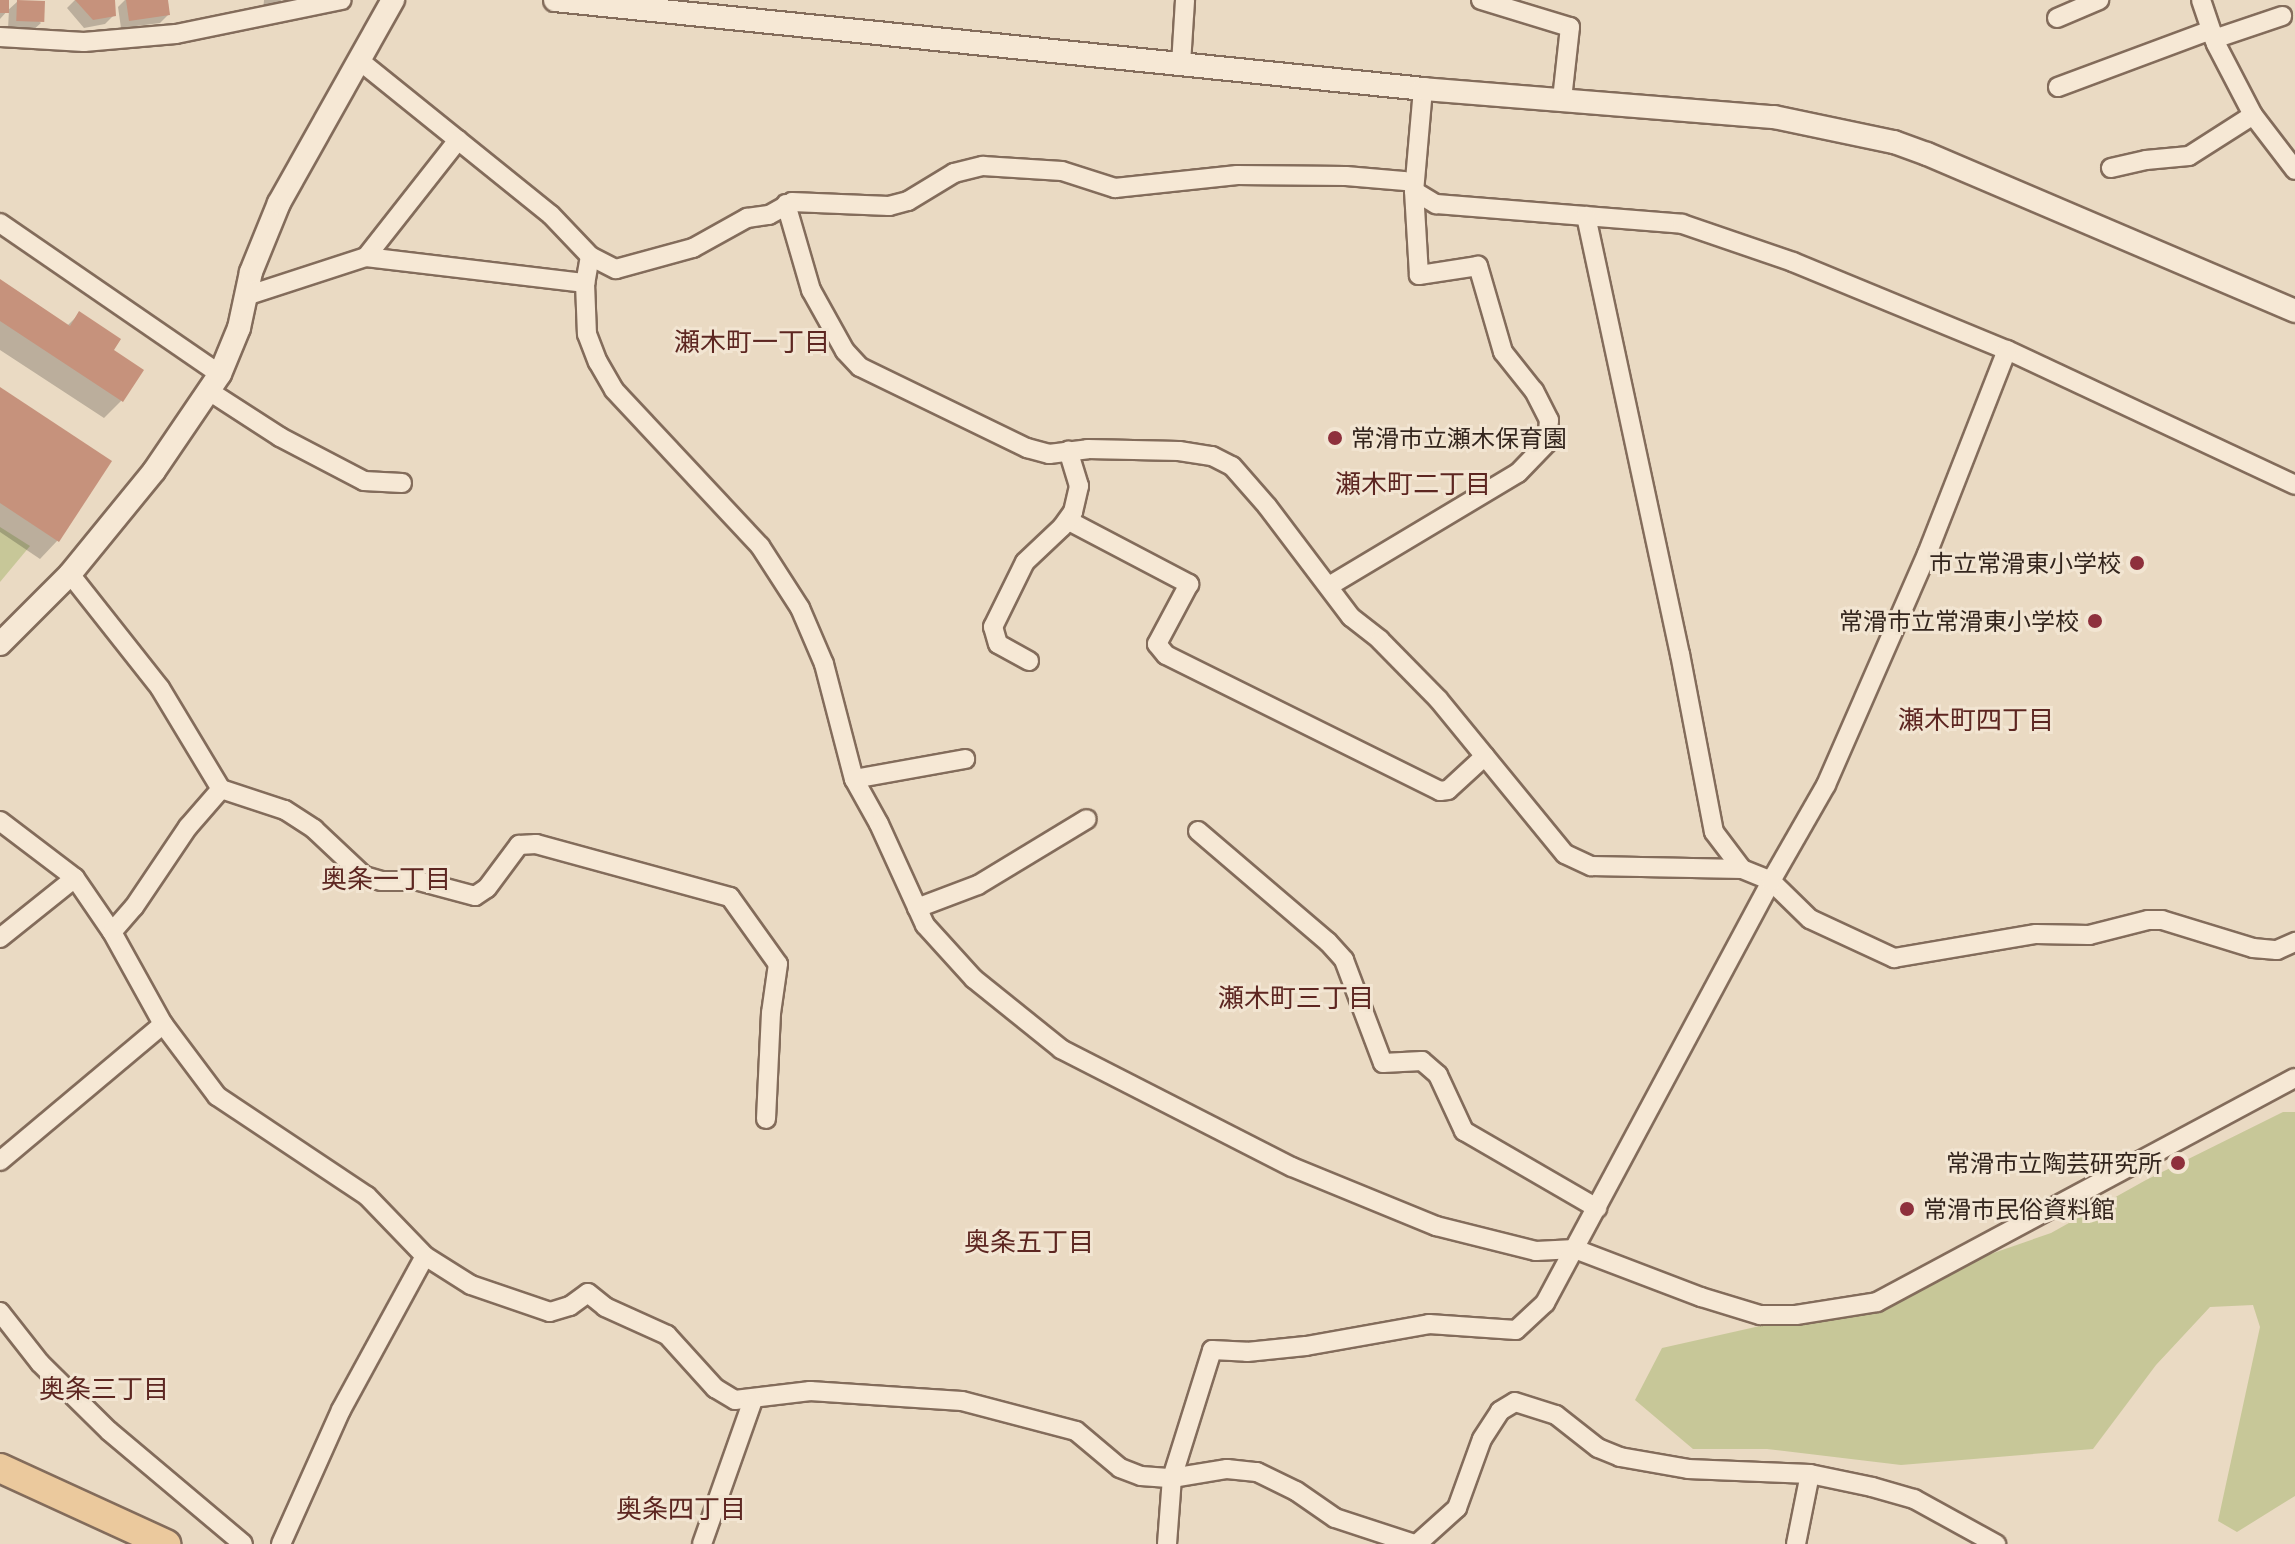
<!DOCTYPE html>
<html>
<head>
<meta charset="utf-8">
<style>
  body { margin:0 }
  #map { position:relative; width:2295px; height:1544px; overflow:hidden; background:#eadac3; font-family:"Noto Serif","Noto Sans JP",serif }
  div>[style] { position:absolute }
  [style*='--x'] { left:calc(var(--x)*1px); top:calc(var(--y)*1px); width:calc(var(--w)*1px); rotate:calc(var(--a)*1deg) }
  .green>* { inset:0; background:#c7c798 }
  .shadow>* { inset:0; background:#0003 }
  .building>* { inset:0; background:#c6927c; transform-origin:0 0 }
  .roads { filter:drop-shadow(2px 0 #836c5b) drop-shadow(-2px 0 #836c5b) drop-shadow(0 2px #836c5b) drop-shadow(0 -2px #836c5b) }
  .minor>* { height:18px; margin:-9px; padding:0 9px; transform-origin:9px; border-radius:9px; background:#f6e8d5 }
  .tertiary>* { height:22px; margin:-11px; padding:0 11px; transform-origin:11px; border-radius:11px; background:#f6e8d5 }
  .primary>* { height:28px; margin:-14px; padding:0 14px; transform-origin:14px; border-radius:14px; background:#ebc99d }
  .dots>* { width:22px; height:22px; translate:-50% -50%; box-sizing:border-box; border:4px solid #f2e5d2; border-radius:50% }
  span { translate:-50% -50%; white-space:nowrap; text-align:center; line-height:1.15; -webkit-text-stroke:6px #f2e5d2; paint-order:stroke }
  .poi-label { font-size:24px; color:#34261e }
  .left { translate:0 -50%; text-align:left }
  .right { translate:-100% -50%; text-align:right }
  .neighbourhood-label { font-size:26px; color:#5d2621 }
</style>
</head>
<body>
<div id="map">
  <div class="green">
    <div style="clip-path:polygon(0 527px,30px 546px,0 582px)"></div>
    <div style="clip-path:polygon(2283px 1112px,2295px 1112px,2295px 1496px,2237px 1532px,2218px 1521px,2260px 1327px,2253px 1305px,2210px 1307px,2156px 1365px,2093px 1449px,1901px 1465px,1767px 1449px,1693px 1449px,1635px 1400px,1662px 1348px,1826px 1311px,2051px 1233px,2146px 1180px)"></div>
  </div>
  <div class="shadow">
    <div style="clip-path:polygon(0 0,7px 0,6px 12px,18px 1px,41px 23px,32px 31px,8px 29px,9px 9px,0 19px)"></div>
    <div style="clip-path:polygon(75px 0,113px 0,114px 15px,105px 24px,84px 28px,67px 8px)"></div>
    <div style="clip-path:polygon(125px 0,166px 0,168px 15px,160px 23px,121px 28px,118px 7px)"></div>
    <div style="clip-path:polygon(264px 0,281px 0,280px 6px,263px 11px)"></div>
    <div style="clip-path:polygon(0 282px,67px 326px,79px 314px,111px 351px,121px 401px,104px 418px,0 350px)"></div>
    <div style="clip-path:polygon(0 389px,110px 462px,57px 541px,40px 559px,0 532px)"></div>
  </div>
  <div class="building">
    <div style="left:0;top:0;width:9px;height:13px"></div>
    <div style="left:17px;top:0;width:28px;height:21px;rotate:2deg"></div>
    <div style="clip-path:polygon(75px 0,115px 0,116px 16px,93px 20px)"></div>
    <div style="clip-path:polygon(126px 0,168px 0,170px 15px,129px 21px)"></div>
    <div style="clip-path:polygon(0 279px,70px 326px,79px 311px,121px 339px,114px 350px,144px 370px,123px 402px,0 321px)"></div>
    <div style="clip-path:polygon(0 387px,112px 461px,59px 542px,0 503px)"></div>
  </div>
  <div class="roads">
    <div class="minor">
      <div style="--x:1481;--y:0;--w:93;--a:16.9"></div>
      <div style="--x:1570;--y:27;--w:72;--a:96.3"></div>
      <div style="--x:2201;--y:0;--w:46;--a:71.2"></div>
      <div style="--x:2216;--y:44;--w:80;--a:62.5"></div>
      <div style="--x:2253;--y:115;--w:69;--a:52.6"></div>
      <div style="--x:2057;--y:18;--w:46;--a:-23.2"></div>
      <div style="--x:0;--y:37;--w:84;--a:3.4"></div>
      <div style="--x:84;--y:42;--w:92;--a:-5"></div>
      <div style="--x:176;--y:34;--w:169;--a:-11.6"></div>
      <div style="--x:2214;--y:39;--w:72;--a:-18.7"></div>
      <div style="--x:360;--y:61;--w:245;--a:38.9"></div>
      <div style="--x:551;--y:215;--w:57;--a:46.4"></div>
      <div style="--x:590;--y:256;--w:29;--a:27"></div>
      <div style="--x:616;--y:269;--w:80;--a:-15.3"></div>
      <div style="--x:693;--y:248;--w:62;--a:-29.1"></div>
      <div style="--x:747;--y:218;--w:22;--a:-8"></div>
      <div style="--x:769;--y:215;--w:26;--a:-29"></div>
      <div style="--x:792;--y:202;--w:97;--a:2.4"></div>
      <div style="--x:889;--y:206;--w:20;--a:-15"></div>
      <div style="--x:908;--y:201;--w:54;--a:-31.3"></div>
      <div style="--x:954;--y:173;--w:30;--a:-14"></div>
      <div style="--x:983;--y:166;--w:79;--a:3.6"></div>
      <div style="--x:1062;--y:171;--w:56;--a:17.8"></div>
      <div style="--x:1115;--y:188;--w:123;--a:-6.1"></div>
      <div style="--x:1237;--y:175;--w:109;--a:0.5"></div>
      <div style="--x:1346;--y:176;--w:68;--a:5"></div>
      <div style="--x:1181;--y:64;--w:64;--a:-86.4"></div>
      <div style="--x:2058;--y:87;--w:163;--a:-20.4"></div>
      <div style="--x:1423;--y:89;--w:102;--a:95"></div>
      <div style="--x:1414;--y:191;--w:26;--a:31"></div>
      <div style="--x:1436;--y:204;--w:247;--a:4.6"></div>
      <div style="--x:1682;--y:224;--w:117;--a:18.9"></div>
      <div style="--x:1793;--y:262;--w:231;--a:22.4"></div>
      <div style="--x:2007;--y:350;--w:318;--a:25.1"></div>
      <div style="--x:2111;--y:168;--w:36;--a:-13"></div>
      <div style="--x:2146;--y:160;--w:43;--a:-5.3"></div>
      <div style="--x:2189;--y:156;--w:76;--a:-32.6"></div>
      <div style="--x:786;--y:204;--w:90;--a:73.8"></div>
      <div style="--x:811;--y:290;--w:70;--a:60.9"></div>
      <div style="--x:845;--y:351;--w:22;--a:47"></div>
      <div style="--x:860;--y:367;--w:186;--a:25.9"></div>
      <div style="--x:1027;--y:448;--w:23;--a:15"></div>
      <div style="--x:1049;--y:454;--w:39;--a:-7"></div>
      <div style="--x:1088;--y:449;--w:91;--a:1.3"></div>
      <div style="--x:1179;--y:451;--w:33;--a:9"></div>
      <div style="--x:1212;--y:456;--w:22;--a:27"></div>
      <div style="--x:1232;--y:466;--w:53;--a:48.8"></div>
      <div style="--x:1267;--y:506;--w:139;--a:52.9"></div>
      <div style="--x:1351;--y:617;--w:37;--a:38"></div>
      <div style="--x:1380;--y:640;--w:83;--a:45.5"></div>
      <div style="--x:1438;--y:699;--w:200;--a:50.7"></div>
      <div style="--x:1565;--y:854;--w:29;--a:25"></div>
      <div style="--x:1591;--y:866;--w:151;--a:1.1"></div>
      <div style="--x:1742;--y:869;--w:31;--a:22"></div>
      <div style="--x:1771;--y:881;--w:54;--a:44.3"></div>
      <div style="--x:1810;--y:919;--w:93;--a:24.9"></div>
      <div style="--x:1894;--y:958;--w:144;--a:-9.6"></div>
      <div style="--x:2036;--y:934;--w:53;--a:1.1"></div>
      <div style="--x:2089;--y:935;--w:61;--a:-14.3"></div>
      <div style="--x:2148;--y:920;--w:14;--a:0"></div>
      <div style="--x:2162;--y:920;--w:95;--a:17.1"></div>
      <div style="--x:2253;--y:948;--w:24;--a:5"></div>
      <div style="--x:2277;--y:950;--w:20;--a:-24"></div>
      <div style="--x:1586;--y:216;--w:448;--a:77.9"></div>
      <div style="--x:1680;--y:654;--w:181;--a:79.2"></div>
      <div style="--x:1714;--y:832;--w:46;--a:52.9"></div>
      <div style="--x:0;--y:223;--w:267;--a:34.5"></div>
      <div style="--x:590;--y:256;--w:27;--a:100"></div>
      <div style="--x:585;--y:283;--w:51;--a:87.8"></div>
      <div style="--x:587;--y:334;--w:30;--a:69"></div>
      <div style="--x:598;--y:362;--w:32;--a:60"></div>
      <div style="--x:614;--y:390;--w:214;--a:46.9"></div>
      <div style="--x:760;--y:546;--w:74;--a:57.2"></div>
      <div style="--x:800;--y:608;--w:61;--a:66.8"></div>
      <div style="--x:824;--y:664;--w:119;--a:75.4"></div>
      <div style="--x:854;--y:779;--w:51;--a:60.9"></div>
      <div style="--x:879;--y:824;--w:111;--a:65.5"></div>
      <div style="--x:925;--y:925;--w:73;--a:47.8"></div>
      <div style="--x:974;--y:979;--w:112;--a:38.8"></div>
      <div style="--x:1061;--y:1049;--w:259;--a:27.1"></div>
      <div style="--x:1292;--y:1167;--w:156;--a:22.3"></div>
      <div style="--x:1436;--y:1226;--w:103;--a:14"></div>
      <div style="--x:1536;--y:1251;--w:39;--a:-3"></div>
      <div style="--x:1575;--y:1249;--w:135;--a:20.9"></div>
      <div style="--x:1701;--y:1297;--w:62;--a:17"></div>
      <div style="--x:1760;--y:1315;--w:36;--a:0"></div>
      <div style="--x:1796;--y:1315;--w:82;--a:-9.1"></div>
      <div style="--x:1877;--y:1302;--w:474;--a:-28.2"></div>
      <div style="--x:366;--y:257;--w:149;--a:-51.8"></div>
      <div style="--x:246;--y:296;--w:126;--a:-18"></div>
      <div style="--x:366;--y:257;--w:221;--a:6.8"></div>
      <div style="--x:209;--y:391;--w:85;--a:32.9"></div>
      <div style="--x:280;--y:437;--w:95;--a:27.6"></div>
      <div style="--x:364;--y:481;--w:38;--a:3"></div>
      <div style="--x:1069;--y:521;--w:136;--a:27.7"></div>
      <div style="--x:1189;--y:584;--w:68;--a:118.1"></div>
      <div style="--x:1157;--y:644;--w:14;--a:51"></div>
      <div style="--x:1166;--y:655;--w:306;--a:26.4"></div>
      <div style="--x:1440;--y:791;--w:8;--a:-7"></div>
      <div style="--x:1448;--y:790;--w:50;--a:-42.6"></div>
      <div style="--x:70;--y:574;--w:145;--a:51.7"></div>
      <div style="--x:160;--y:688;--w:118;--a:58.9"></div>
      <div style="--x:221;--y:789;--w:67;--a:18.2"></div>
      <div style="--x:285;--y:810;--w:35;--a:33"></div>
      <div style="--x:314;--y:829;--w:69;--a:43.2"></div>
      <div style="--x:364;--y:876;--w:18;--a:16"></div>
      <div style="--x:381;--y:881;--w:38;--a:0"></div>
      <div style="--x:419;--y:881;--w:58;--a:15"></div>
      <div style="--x:475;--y:896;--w:14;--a:-34"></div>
      <div style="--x:487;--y:888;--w:54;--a:-53.3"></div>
      <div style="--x:519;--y:845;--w:17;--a:-3"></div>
      <div style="--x:536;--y:844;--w:201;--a:15.3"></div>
      <div style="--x:730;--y:897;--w:82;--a:54.4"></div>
      <div style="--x:778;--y:964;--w:49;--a:98.1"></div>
      <div style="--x:771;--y:1013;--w:106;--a:92.7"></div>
      <div style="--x:1329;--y:586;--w:220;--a:-30.9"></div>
      <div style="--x:1518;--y:473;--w:42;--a:-46"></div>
      <div style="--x:1547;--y:443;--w:23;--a:-85"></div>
      <div style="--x:1549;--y:420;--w:33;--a:-117"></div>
      <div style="--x:1534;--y:391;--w:50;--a:-128.5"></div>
      <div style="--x:1503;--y:352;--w:90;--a:-106.2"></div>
      <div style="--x:1478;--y:266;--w:60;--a:171.3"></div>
      <div style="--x:1419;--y:275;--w:84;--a:-93.4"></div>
      <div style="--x:1029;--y:661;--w:35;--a:-151"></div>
      <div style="--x:998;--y:644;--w:18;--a:-106"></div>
      <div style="--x:993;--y:627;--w:72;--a:-63.8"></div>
      <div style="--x:1025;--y:562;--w:51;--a:-43.4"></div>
      <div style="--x:1062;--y:527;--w:19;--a:-54"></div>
      <div style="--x:1073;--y:512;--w:27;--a:-77"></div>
      <div style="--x:1079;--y:486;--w:37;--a:-107"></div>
      <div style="--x:854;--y:779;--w:113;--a:-10.2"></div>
      <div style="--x:0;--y:821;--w:94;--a:37.2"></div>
      <div style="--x:75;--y:878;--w:65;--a:55.6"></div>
      <div style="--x:112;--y:932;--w:105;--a:61"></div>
      <div style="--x:163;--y:1024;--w:90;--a:53.1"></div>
      <div style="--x:217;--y:1096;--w:180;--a:33.7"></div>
      <div style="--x:367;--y:1196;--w:83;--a:46"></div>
      <div style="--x:425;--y:1256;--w:54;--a:32.2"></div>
      <div style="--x:471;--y:1285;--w:83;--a:18.9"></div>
      <div style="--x:550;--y:1312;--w:21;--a:-17"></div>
      <div style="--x:570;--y:1306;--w:22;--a:-36"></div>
      <div style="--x:588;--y:1293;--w:22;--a:39"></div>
      <div style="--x:605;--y:1307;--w:68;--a:24.3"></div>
      <div style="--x:667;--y:1335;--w:72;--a:47.8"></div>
      <div style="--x:715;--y:1388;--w:23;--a:31"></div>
      <div style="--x:735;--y:1400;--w:76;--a:-6.8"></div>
      <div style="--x:810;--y:1391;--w:152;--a:3.8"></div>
      <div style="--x:962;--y:1401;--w:118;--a:14.7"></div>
      <div style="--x:1076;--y:1431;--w:57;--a:40.1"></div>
      <div style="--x:1120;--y:1468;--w:22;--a:21"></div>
      <div style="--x:1141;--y:1476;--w:31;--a:4"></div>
      <div style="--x:1172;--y:1478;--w:56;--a:-9.3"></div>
      <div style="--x:1227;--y:1469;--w:30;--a:6"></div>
      <div style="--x:1257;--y:1472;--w:43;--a:26"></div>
      <div style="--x:1296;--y:1491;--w:47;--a:34.7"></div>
      <div style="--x:1335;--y:1518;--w:83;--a:18.2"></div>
      <div style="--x:1198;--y:831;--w:171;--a:40.5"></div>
      <div style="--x:1328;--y:942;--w:24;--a:48"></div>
      <div style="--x:1344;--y:960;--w:110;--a:69.3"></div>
      <div style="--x:1383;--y:1063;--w:39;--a:-3"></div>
      <div style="--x:1422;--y:1061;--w:21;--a:41"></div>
      <div style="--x:1438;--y:1075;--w:62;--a:65.1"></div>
      <div style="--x:1464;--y:1131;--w:154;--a:30.1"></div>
      <div style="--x:917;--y:908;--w:65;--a:-20.7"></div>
      <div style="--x:978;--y:885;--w:127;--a:-31.2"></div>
      <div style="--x:112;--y:932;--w:33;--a:-49"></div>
      <div style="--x:134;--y:907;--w:97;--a:-56"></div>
      <div style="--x:188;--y:827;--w:50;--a:-49"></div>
      <div style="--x:0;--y:938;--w:96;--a:-38.7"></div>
      <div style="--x:0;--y:1161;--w:213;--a:-40"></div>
      <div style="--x:0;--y:1312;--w:65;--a:51.9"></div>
      <div style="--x:40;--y:1363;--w:97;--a:44.6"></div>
      <div style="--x:109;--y:1431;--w:175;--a:40.1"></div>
      <div style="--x:281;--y:1544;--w:147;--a:-65.9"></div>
      <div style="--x:341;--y:1410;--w:175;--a:-61.4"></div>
      <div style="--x:702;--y:1544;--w:153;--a:-70.5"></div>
      <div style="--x:1167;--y:1544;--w:66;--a:-85.7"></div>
      <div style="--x:1172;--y:1478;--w:134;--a:-72.6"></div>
      <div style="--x:1212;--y:1350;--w:35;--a:3"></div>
      <div style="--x:1247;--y:1352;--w:59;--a:-5.8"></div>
      <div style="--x:1306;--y:1346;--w:125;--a:-10.1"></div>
      <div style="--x:1429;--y:1324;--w:87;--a:3.9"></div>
      <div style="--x:1516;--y:1330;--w:40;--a:-43"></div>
      <div style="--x:1545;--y:1303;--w:479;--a:-61.8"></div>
      <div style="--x:1771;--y:881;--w:111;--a:-60.2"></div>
      <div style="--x:1826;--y:785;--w:252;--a:-66.4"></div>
      <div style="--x:1927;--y:554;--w:219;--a:-68.6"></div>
      <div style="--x:1417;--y:1544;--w:54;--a:-42"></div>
      <div style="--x:1457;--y:1508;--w:73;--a:-70.1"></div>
      <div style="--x:1482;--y:1439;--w:33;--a:-57"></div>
      <div style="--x:1500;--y:1411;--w:17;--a:-31"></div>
      <div style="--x:1515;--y:1402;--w:43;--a:17.6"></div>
      <div style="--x:1556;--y:1415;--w:53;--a:38.2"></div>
      <div style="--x:1598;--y:1448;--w:24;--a:22"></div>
      <div style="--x:1620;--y:1457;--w:69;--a:10"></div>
      <div style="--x:1688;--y:1469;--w:122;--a:2.3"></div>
      <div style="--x:1810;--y:1474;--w:63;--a:11.8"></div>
      <div style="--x:1872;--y:1487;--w:44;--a:15.9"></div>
      <div style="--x:1914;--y:1499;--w:94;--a:28.8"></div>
      <div style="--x:1796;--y:1544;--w:71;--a:-78.7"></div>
    </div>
    <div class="tertiary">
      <div style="--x:555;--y:0;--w:873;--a:5.85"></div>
      <div style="--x:1423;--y:89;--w:352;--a:4.6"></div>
      <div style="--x:1774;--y:117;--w:123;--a:11.8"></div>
      <div style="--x:1894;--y:142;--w:35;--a:20"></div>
      <div style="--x:1927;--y:154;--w:400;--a:23.1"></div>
      <div style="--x:0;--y:644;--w:99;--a:-45"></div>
      <div style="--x:70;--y:574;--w:133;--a:-50.8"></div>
      <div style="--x:154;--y:471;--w:117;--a:-55.8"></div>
      <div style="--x:220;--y:374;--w:50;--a:-67.6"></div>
      <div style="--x:239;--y:328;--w:57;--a:-77.9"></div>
      <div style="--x:251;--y:272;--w:74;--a:-67.9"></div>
      <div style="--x:279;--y:203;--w:233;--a:-60.7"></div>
    </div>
    <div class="primary">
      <div style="--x:0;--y:1468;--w:183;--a:24.6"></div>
    </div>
  </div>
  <div class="dots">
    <div style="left:1335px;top:438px;background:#8e303c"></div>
    <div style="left:2137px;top:563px;background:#8e303c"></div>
    <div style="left:2095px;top:621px;background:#8e303c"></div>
    <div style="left:2178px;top:1163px;background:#8e303c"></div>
    <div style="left:1907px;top:1209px;background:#8e303c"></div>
  </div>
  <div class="poi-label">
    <span class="left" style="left:1351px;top:438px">常滑市立瀬木保育園</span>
    <span class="right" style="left:2121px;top:563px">市立常滑東小学校</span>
    <span class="right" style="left:2079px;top:621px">常滑市立常滑東小学校</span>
    <span class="right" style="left:2162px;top:1163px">常滑市立陶芸研究所</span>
    <span class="left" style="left:1923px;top:1209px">常滑市民俗資料館</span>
  </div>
  <div class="neighbourhood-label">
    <span style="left:752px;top:342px">瀬木町一丁目</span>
    <span style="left:1413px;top:484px">瀬木町二丁目</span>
    <span style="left:1976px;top:720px">瀬木町四丁目</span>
    <span style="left:386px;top:879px">奥条一丁目</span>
    <span style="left:1296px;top:998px">瀬木町三丁目</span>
    <span style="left:1029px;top:1242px">奥条五丁目</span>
    <span style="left:104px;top:1389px">奥条三丁目</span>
    <span style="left:681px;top:1509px">奥条四丁目</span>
  </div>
</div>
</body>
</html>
